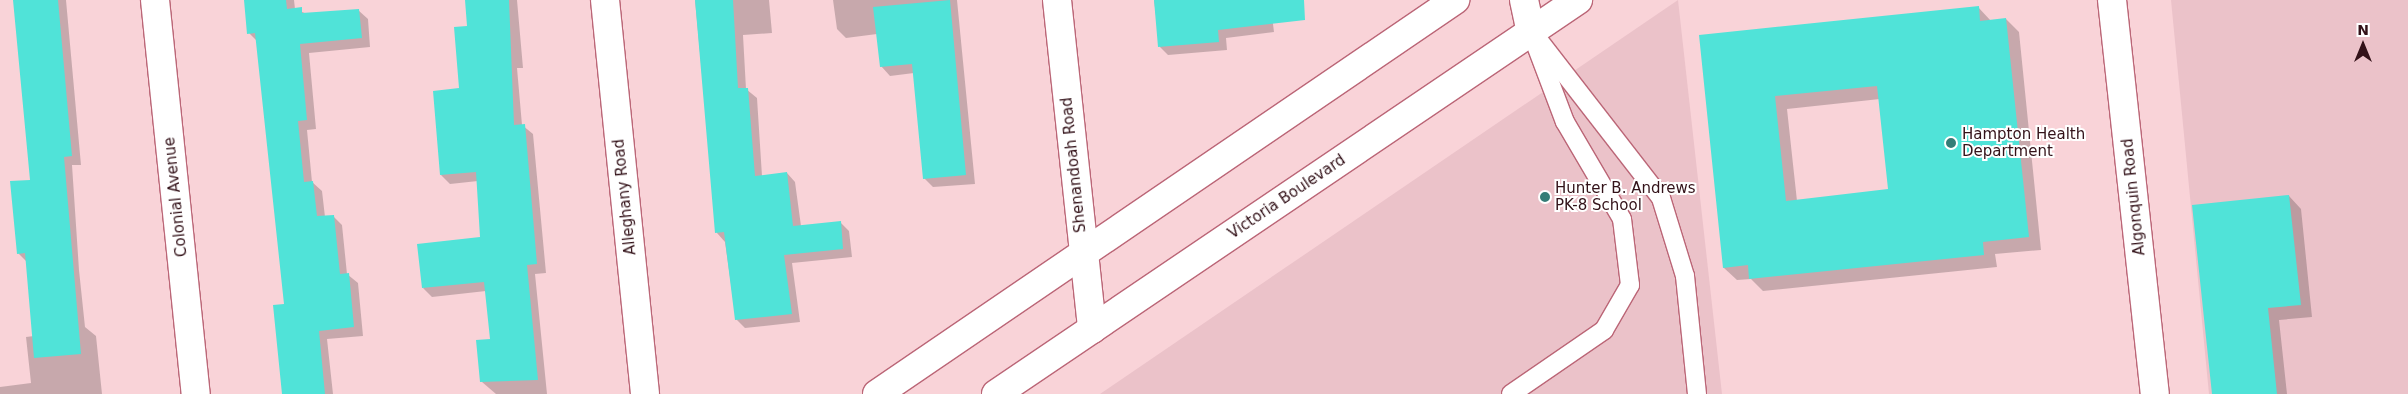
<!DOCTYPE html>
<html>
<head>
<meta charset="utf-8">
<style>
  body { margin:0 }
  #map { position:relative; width:2408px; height:394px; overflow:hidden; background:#f9d3d8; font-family:"DejaVu Sans",sans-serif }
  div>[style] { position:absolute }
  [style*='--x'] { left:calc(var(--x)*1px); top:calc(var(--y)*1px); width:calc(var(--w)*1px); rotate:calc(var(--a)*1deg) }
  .built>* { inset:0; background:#ebc2c9 }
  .shadow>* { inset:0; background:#0003 }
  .building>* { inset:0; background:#50e3d8 }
  .roads { filter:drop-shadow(1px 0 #b67) drop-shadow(-1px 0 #b67) drop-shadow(0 1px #b67) drop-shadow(0 -1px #b67) }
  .service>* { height:18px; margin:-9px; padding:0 9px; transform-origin:9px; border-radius:9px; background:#fff }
  .minor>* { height:28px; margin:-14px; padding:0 14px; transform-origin:14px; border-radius:14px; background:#fff }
  .secondary>* { height:28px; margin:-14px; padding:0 14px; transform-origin:14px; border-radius:14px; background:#fff }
  .dots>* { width:14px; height:14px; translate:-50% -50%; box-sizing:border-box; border:2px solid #fff; border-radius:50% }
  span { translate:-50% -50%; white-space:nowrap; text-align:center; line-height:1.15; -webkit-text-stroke:4px #fff; paint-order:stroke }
  .poi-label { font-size:15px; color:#331219 }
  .left { translate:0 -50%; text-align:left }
  .street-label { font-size:15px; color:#331219 }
  .north { position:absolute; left:2338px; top:20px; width:50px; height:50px; -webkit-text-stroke:4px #fff; paint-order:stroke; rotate:0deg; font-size:14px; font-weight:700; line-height:20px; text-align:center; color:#331219 }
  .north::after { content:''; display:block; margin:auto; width:18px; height:22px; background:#331219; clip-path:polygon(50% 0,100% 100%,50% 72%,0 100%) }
</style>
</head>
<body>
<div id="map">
  <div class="built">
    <div style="clip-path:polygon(1678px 0,1722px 394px,1100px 394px)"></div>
    <div style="clip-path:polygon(2171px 0,2408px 0,2408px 394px,2209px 394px)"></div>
  </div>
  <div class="shadow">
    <div style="clip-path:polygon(14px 0,66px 0,81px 165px,72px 165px,79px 270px,85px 327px,96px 336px,102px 394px,0 394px,0 387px,31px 383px,26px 337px,34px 336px,27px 262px,18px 253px,31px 181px)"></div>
    <div style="clip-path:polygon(245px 0,294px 0,295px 9px,307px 14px,358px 10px,368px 19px,370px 47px,309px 53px,316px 129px,307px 130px,312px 182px,322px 191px,325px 217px,333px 216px,342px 225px,347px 274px,358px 283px,363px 336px,327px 339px,333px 394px,283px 394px,286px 305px,258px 42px,249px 33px)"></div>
    <div style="clip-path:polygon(466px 0,517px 0,523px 68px,517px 68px,522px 125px,533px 134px,546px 273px,535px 274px,547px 394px,496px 394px,482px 382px,492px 340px,486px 291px,432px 297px,423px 288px,482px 238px,478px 181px,450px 184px,441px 175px,460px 89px,469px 27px)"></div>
    <div style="clip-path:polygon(695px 0,769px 0,772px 33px,743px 35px,746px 89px,757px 98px,762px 176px,787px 173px,795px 182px,801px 226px,840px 222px,849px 231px,852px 257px,792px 263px,800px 322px,745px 328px,736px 319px,725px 242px,717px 233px)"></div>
    <div style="clip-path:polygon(833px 0,957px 0,975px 184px,933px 187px,924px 178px,914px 73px,890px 76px,881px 66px,877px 34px,846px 38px,837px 29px)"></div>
    <div style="clip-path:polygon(1154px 0,1270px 0,1274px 32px,1226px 38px,1227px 50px,1168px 55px,1160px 47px)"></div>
    <div style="clip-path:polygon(evenodd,1978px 7px,1991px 21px,2006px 19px,2019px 32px,2041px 250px,1995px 254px,1997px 267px,1763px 291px,1751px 279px,1737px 280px,1724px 268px,1700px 36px,1978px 7px,1880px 99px,1889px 190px,1797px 201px,1787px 109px,1880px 99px)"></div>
    <div style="clip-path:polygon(2289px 196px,2301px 209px,2312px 317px,2279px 320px,2287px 394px,2213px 394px)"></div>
  </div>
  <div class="building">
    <div style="clip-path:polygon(13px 0,58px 0,72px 156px,64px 157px,81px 354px,34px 358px,25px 253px,17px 254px,10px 181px,30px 180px)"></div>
    <div style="clip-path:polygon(244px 0,286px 0,287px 9px,302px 7px,302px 13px,359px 9px,362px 38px,300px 44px,307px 120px,298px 121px,304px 182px,313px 181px,317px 216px,334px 215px,340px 274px,349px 273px,354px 327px,319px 331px,325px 394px,282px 394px,273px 305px,284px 304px,255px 33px,247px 34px)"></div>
    <div style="clip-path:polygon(465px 0,509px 0,514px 125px,525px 124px,537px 264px,527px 265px,538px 380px,480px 382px,476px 340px,490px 339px,484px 282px,422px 288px,417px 244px,480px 237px,476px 172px,440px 175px,433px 91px,459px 88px,454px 27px,467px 26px)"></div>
    <div style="clip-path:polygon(695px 0,733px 0,738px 88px,748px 88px,755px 176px,787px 172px,793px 226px,841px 221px,843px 249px,784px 255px,792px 314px,735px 320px,724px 232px,715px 233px)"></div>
    <div style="clip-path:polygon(950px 0,966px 175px,923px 179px,912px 64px,880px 67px,873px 7px)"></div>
    <div style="clip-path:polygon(1154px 0,1304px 0,1305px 20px,1218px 30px,1219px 42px,1158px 47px)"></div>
    <div style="clip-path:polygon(evenodd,1979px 6px,1980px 21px,2006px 18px,2029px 237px,1983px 242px,1984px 255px,1749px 279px,1748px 265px,1723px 268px,1699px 35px,1979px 6px,1877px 86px,1888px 189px,1786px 201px,1775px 96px,1877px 86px)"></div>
    <div style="clip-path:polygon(2289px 195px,2301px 305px,2268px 308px,2277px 394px,2212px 394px,2192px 205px)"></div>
  </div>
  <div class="roads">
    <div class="service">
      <div style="--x:1540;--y:42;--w:197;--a:52.2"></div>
      <div style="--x:1661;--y:198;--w:82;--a:72.9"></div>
      <div style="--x:1685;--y:276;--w:119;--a:84.2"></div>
      <div style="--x:1511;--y:394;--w:113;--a:-34.5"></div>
      <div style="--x:1604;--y:330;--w:52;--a:-60"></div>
      <div style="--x:1630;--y:285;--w:66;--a:-96.9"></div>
      <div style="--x:1622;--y:219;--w:113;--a:-120.4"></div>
      <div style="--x:1565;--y:122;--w:96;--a:-110.7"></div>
    </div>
    <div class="minor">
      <div style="--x:155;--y:0;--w:396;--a:84.1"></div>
      <div style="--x:605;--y:0;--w:396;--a:84.2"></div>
      <div style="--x:1057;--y:0;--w:331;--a:83.9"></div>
      <div style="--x:1524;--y:0;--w:33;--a:78"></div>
      <div style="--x:2112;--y:0;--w:396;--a:83.8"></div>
    </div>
    <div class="secondary">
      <div style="--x:877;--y:394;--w:700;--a:-34.28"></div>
      <div style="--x:996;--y:394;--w:703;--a:-34.1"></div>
    </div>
  </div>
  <div class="dots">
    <div style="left:1951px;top:143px;background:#357c76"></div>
    <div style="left:1545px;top:197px;background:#357c76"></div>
  </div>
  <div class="poi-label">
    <span class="left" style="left:1962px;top:143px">Hampton Health<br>Department</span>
    <span class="left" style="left:1555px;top:197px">Hunter B. Andrews<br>PK-8 School</span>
  </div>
  <div class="street-label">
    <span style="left:1074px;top:165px;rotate:-96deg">Shenandoah Road</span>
    <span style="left:176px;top:197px;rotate:-96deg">Colonial Avenue</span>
    <span style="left:625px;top:197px;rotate:-96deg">Alleghany Road</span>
    <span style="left:1287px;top:197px;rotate:-34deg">Victoria Boulevard</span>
    <span style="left:2134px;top:197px;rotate:-96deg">Algonquin Road</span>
  </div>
  <div class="north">N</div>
</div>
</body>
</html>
